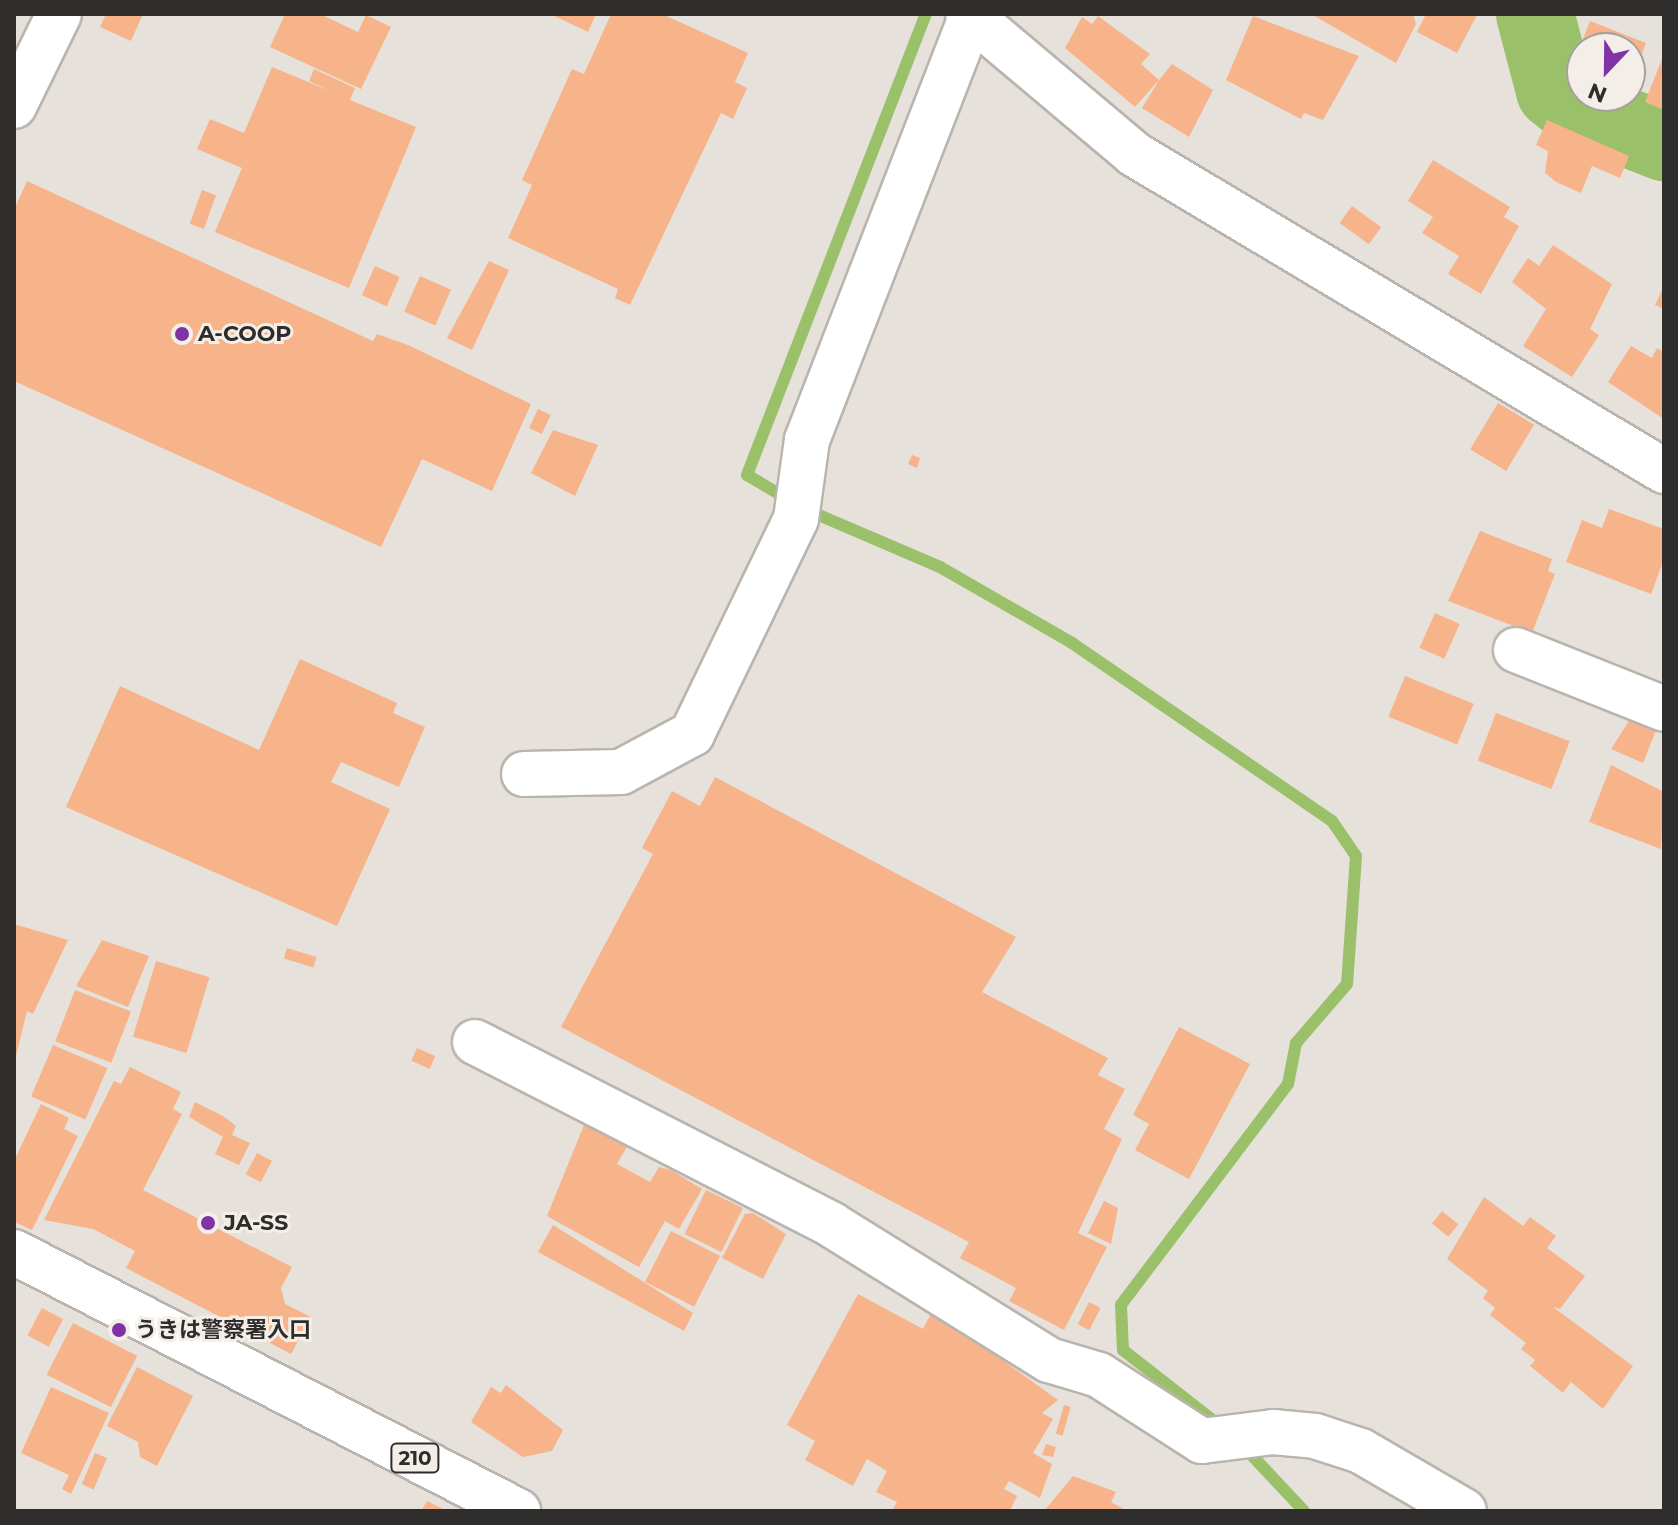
<!DOCTYPE html>
<html>
<head>
<meta charset="utf-8">
<style>
  body { margin:0 }
  #map { position:relative; width:1678px; height:1525px; overflow:hidden; background:#e6e1da; font-family:Montserrat,"Noto Sans JP",sans-serif }
  div>[style] { position:absolute }
  [style*='--x'] { left:calc(var(--x)*1px); top:calc(var(--y)*1px); width:calc(var(--w)*1px); rotate:calc(var(--a)*1deg) }
  .stream>* { height:12px; margin:-6px; padding:0 6px; transform-origin:6px; border-radius:6px; background:#9bc06a }
  .river>* { height:78px; margin:-39px; padding:0 39px; transform-origin:39px; border-radius:39px; background:#9bc06a }
  .building>* { inset:0; background:#f7b48b; transform-origin:0 0 }
  .roads { filter:drop-shadow(2px 0 #b9b4ad) drop-shadow(-2px 0 #b9b4ad) drop-shadow(0 2px #b9b4ad) drop-shadow(0 -2px #b9b4ad) }
  .minor>* { height:44px; margin:-22px; padding:0 22px; transform-origin:22px; border-radius:22px; background:#fff }
  .secondary>* { height:44px; margin:-22px; padding:0 22px; transform-origin:22px; border-radius:22px; background:#fff }
  .trunk>* { height:44px; margin:-22px; padding:0 22px; transform-origin:22px; border-radius:22px; background:#fff }
  .dots>* { width:22px; height:22px; translate:-50% -50%; box-sizing:border-box; border:4px solid #f3eee7; border-radius:50% }
  span { translate:-50% -50%; white-space:nowrap; text-align:center; line-height:1.15; -webkit-text-stroke:6px #f3eee7; paint-order:stroke }
  .shield-label span { padding:2px 6px; background:#f3eee7; border:2px solid; border-radius:6px; -webkit-text-stroke-width:0 }
  .shield-label { font-size:20px; color:#2f2d2b; font-weight:700 }
  .poi-label { font-size:22px; color:#2f2d2b; font-weight:700 }
  .left { translate:0 -50%; text-align:left }
  .frame { position:absolute; inset:0; border:16px solid #2f2d2b; pointer-events:none }
  .north { position:absolute; left:1566px; top:32px; width:80px; height:80px; box-sizing:border-box; background:#f3eee7; border:2px solid #a5a19c; border-radius:50%; rotate:202deg; font-size:22px; font-weight:700; line-height:32px; text-align:center; color:#2f2d2b }
  .north::after { content:''; display:block; margin:auto; width:28px; height:36px; background:#7f33a4; clip-path:polygon(50% 0,100% 100%,50% 72%,0 100%) }
</style>
</head>
<body>
<div id="map">
  <div class="stream">
    <div style="--x:791;--y:501;--w:51;--a:-149.4"></div>
    <div style="--x:747;--y:475;--w:495;--a:-68.8"></div>
    <div style="--x:807;--y:510;--w:145;--a:23.2"></div>
    <div style="--x:940;--y:567;--w:152;--a:29.9"></div>
    <div style="--x:1072;--y:643;--w:315;--a:34.4"></div>
    <div style="--x:1332;--y:821;--w:42;--a:55.6"></div>
    <div style="--x:1356;--y:856;--w:128;--a:94"></div>
    <div style="--x:1347;--y:984;--w:78;--a:130.8"></div>
    <div style="--x:1296;--y:1043;--w:42;--a:101"></div>
    <div style="--x:1288;--y:1084;--w:277;--a:127.1"></div>
    <div style="--x:1121;--y:1305;--w:45;--a:87.5"></div>
    <div style="--x:1123;--y:1350;--w:127;--a:38"></div>
    <div style="--x:1243;--y:1446;--w:89;--a:46.8"></div>
  </div>
  <div class="river">
    <div style="--x:1535;--y:14;--w:79;--a:75.3"></div>
    <div style="--x:1555;--y:90;--w:26;--a:40"></div>
    <div style="--x:1575;--y:107;--w:96;--a:21.5"></div>
  </div>
  <div class="building">
    <div style="clip-path:polygon(106px 14px,143px 14px,131px 41px,100px 27px)"></div>
    <div style="clip-path:polygon(285px 14px,320px 14px,358px 32px,366px 15px,391px 27px,361px 89px,270px 47px)"></div>
    <div style="clip-path:polygon(550px 14px,596px 14px,588px 32px)"></div>
    <div style="clip-path:polygon(611px 14px,662px 14px,748px 53px,735px 82px,747px 88px,733px 119px,721px 113px,630px 305px,615px 298px,618px 289px,508px 238px,532px 185px,522px 180px,572px 69px,584px 74px)"></div>
    <div style="clip-path:polygon(1311px 14px,1413px 14px,1416px 24px,1396px 63px)"></div>
    <div style="clip-path:polygon(1426px 14px,1475px 14px,1477px 15px,1457px 53px,1417px 32px)"></div>
    <div style="clip-path:polygon(1098px 16px,1150px 54px,1141px 64px,1159px 80px,1172px 64px,1213px 90px,1189px 137px,1142px 108px,1159px 80px,1135px 107px,1065px 48px,1082px 17px,1092px 24px)"></div>
    <div style="clip-path:polygon(1253px 16px,1359px 56px,1323px 120px,1304px 113px,1301px 119px,1226px 80px)"></div>
    <div style="clip-path:polygon(1590px 21px,1646px 43px,1630px 85px,1630px 48px,1582px 48px,1582px 65px,1574px 62px)"></div>
    <div style="clip-path:polygon(1664px 54px,1664px 110px,1645px 102px)"></div>
    <div style="clip-path:polygon(272px 67px,330px 91px,309px 81px,314px 69px,355px 88px,350px 100px,416px 127px,349px 288px,215px 232px,242px 168px,197px 149px,210px 119px,244px 133px)"></div>
    <div style="clip-path:polygon(1547px 120px,1629px 156px,1620px 178px,1592px 166px,1581px 193px,1556px 182px,1545px 173px,1548px 151px,1536px 145px)"></div>
    <div style="clip-path:polygon(1433px 160px,1510px 207px,1504px 217px,1519px 226px,1481px 294px,1448px 274px,1459px 256px,1422px 233px,1433px 217px,1408px 201px)"></div>
    <div style="clip-path:polygon(27px 181px,373px 341px,377px 334px,408px 345px,531px 404px,492px 491px,422px 459px,381px 547px,14px 381px,14px 210px)"></div>
    <div style="left:202px;top:190px;width:15px;height:36px;rotate:20deg"></div>
    <div style="left:1352px;top:206px;width:36px;height:21px;rotate:36deg"></div>
    <div style="clip-path:polygon(1553px 245px,1612px 284px,1590px 329px,1599px 335px,1572px 377px,1523px 346px,1546px 309px,1512px 282px,1528px 258px,1539px 266px)"></div>
    <div style="clip-path:polygon(489px 261px,509px 270px,472px 350px,447px 338px)"></div>
    <div style="left:375px;top:266px;width:27px;height:32px;rotate:24deg"></div>
    <div style="left:420px;top:276px;width:34px;height:39px;rotate:24deg"></div>
    <div style="clip-path:polygon(1664px 285px,1664px 309px,1655px 305px)"></div>
    <div style="clip-path:polygon(1631px 346px,1652px 358px,1657px 348px,1664px 352px,1664px 419px,1608px 382px)"></div>
    <div style="left:1498px;top:403px;width:42px;height:54px;rotate:31deg"></div>
    <div style="left:538px;top:409px;width:14px;height:21px;rotate:25deg"></div>
    <div style="clip-path:polygon(553px 430px,598px 445px,575px 496px,531px 473px)"></div>
    <div style="clip-path:polygon(912px 455px,920px 458px,917px 468px,908px 464px)"></div>
    <div style="clip-path:polygon(1609px 509px,1664px 529px,1664px 559px,1651px 594px,1566px 562px,1582px 520px,1602px 528px)"></div>
    <div style="clip-path:polygon(1480px 531px,1552px 559px,1548px 571px,1555px 574px,1532px 633px,1448px 601px)"></div>
    <div style="left:1435px;top:613px;width:27px;height:38px;rotate:24deg"></div>
    <div style="clip-path:polygon(300px 659px,397px 703px,393px 713px,425px 727px,399px 787px,341px 762px,331px 782px,390px 809px,337px 926px,66px 807px,120px 686px,259px 750px)"></div>
    <div style="left:1405px;top:676px;width:74px;height:44px;rotate:22deg"></div>
    <div style="left:1496px;top:713px;width:79px;height:51px;rotate:21deg"></div>
    <div style="clip-path:polygon(1631px 718px,1657px 728px,1643px 763px,1611px 749px)"></div>
    <div style="clip-path:polygon(1611px 765px,1664px 792px,1661px 849px,1589px 822px)"></div>
    <div style="clip-path:polygon(715px 777px,1016px 937px,982px 992px,1108px 1058px,1098px 1075px,1125px 1089px,1104px 1129px,1122px 1139px,1078px 1233px,1107px 1247px,1064px 1330px,1009px 1301px,1016px 1288px,960px 1258px,969px 1242px,561px 1027px,653px 854px,642px 848px,672px 791px,700px 806px)"></div>
    <div style="clip-path:polygon(14px 924px,68px 940px,33px 1014px,27px 1011px,14px 1064px)"></div>
    <div style="clip-path:polygon(102px 940px,149px 956px,128px 1007px,76px 986px)"></div>
    <div style="left:287px;top:948px;width:31px;height:11px;rotate:17deg"></div>
    <div style="left:156px;top:961px;width:56px;height:79px;rotate:17deg"></div>
    <div style="left:75px;top:990px;width:60px;height:55px;rotate:21deg"></div>
    <div style="clip-path:polygon(1179px 1027px,1250px 1064px,1189px 1179px,1135px 1150px,1149px 1124px,1133px 1115px)"></div>
    <div style="left:53px;top:1045px;width:59px;height:56px;rotate:23deg"></div>
    <div style="left:417px;top:1048px;width:20px;height:14px;rotate:24deg"></div>
    <div style="clip-path:polygon(130px 1067px,181px 1092px,173px 1109px,182px 1114px,143px 1190px,292px 1267px,281px 1288px,285px 1304px,311px 1317px,291px 1354px,126px 1268px,135px 1251px,93px 1229px,44px 1220px,114px 1081px,121px 1084px)"></div>
    <div style="clip-path:polygon(195px 1102px,223px 1116px,236px 1126px,232px 1135px,250px 1143px,239px 1165px,215px 1154px,223px 1137px,189px 1117px)"></div>
    <div style="clip-path:polygon(41px 1104px,69px 1118px,64px 1129px,78px 1136px,32px 1230px,14px 1222px,14px 1161px)"></div>
    <div style="clip-path:polygon(586px 1120px,628px 1145px,617px 1164px,650px 1182px,659px 1167px,671px 1170px,702px 1189px,679px 1229px,665px 1221px,639px 1267px,547px 1216px)"></div>
    <div style="left:257px;top:1153px;width:17px;height:24px;rotate:28deg"></div>
    <div style="left:706px;top:1190px;width:41px;height:49px;rotate:26deg"></div>
    <div style="clip-path:polygon(1484px 1197px,1523px 1226px,1530px 1217px,1556px 1236px,1547px 1248px,1585px 1276px,1560px 1309px,1553px 1307px,1633px 1366px,1603px 1409px,1571px 1382px,1563px 1393px,1530px 1366px,1535px 1360px,1521px 1349px,1526px 1343px,1490px 1315px,1495px 1308px,1483px 1298px,1488px 1291px,1447px 1259px)"></div>
    <div style="clip-path:polygon(1104px 1201px,1118px 1208px,1111px 1244px,1088px 1233px)"></div>
    <div style="left:1442px;top:1211px;width:21px;height:16px;rotate:39deg"></div>
    <div style="clip-path:polygon(753px 1213px,786px 1234px,763px 1279px,722px 1258px,745px 1214px)"></div>
    <div style="clip-path:polygon(553px 1225px,693px 1313px,684px 1331px,538px 1252px)"></div>
    <div style="left:671px;top:1231px;width:55px;height:57px;rotate:27deg"></div>
    <div style="clip-path:polygon(858px 1294px,923px 1329px,933px 1310px,1058px 1400px,1042px 1413px,1053px 1419px,1033px 1453px,1052px 1464px,1040px 1498px,1009px 1481px,1004px 1489px,1017px 1496px,1010px 1511px,892px 1511px,897px 1502px,876px 1492px,887px 1471px,867px 1459px,853px 1486px,805px 1460px,815px 1441px,787px 1425px)"></div>
    <div style="left:1089px;top:1302px;width:13px;height:25px;rotate:27deg"></div>
    <div style="left:42px;top:1308px;width:24px;height:31px;rotate:28deg"></div>
    <div style="left:73px;top:1323px;width:72px;height:58px;rotate:27deg"></div>
    <div style="clip-path:polygon(137px 1367px,193px 1396px,157px 1466px,140px 1457px,138px 1442px,107px 1426px)"></div>
    <div style="clip-path:polygon(506px 1385px,563px 1430px,552px 1451px,523px 1457px,471px 1422px,491px 1387px,501px 1393px)"></div>
    <div style="clip-path:polygon(51px 1387px,109px 1413px,71px 1494px,62px 1489px,69px 1475px,21px 1453px)"></div>
    <div style="left:1064px;top:1405px;width:7px;height:30px;rotate:16deg"></div>
    <div style="clip-path:polygon(1046px 1444px,1056px 1447px,1053px 1457px,1042px 1455px)"></div>
    <div style="left:95px;top:1453px;width:13px;height:34px;rotate:23deg"></div>
    <div style="clip-path:polygon(1073px 1476px,1116px 1492px,1111px 1502px,1127px 1511px,1044px 1511px)"></div>
    <div style="clip-path:polygon(427px 1501px,447px 1511px,421px 1511px)"></div>
  </div>
  <div class="roads">
    <div class="minor">
      <div style="--x:968;--y:14;--w:217;--a:40.1"></div>
      <div style="--x:1134;--y:154;--w:618;--a:30.88"></div>
      <div style="--x:1516;--y:650;--w:159;--a:21.7"></div>
      <div style="--x:524;--y:774;--w:97;--a:-1.2"></div>
      <div style="--x:621;--y:772;--w:81;--a:-28.2"></div>
      <div style="--x:692;--y:734;--w:239;--a:-64.2"></div>
      <div style="--x:796;--y:519;--w:80;--a:-82.1"></div>
      <div style="--x:807;--y:440;--w:454;--a:-68.8"></div>
      <div style="--x:475;--y:1042;--w:401;--a:27.1"></div>
      <div style="--x:832;--y:1225;--w:256;--a:31.9"></div>
      <div style="--x:1049;--y:1360;--w:52;--a:16.7"></div>
      <div style="--x:1099;--y:1375;--w:122;--a:32.7"></div>
      <div style="--x:1202;--y:1441;--w:72;--a:-7.2"></div>
      <div style="--x:1273;--y:1432;--w:42;--a:5.4"></div>
      <div style="--x:1315;--y:1436;--w:48;--a:18.1"></div>
      <div style="--x:1361;--y:1451;--w:119;--a:30.2"></div>
    </div>
    <div class="secondary">
      <div style="--x:14;--y:106;--w:102;--a:-63.9"></div>
    </div>
    <div class="trunk">
      <div style="--x:14;--y:1252;--w:567;--a:27.2"></div>
    </div>
  </div>
  <div class="dots">
    <div style="left:182px;top:334px;background:#7f33a4"></div>
    <div style="left:208px;top:1223px;background:#7f33a4"></div>
    <div style="left:119px;top:1330px;background:#7f33a4"></div>
  </div>
  <div class="shield-label">
    <span style="left:415px;top:1458px">210</span>
  </div>
  <div class="poi-label">
    <span class="left" style="left:198px;top:334px">A-COOP</span>
    <span class="left" style="left:224px;top:1223px">JA-SS</span>
    <span class="left" style="left:135px;top:1330px">うきは警察署入口</span>
  </div>
  <div class="frame"></div>
  <div class="north">N</div>
</div>
</body>
</html>
